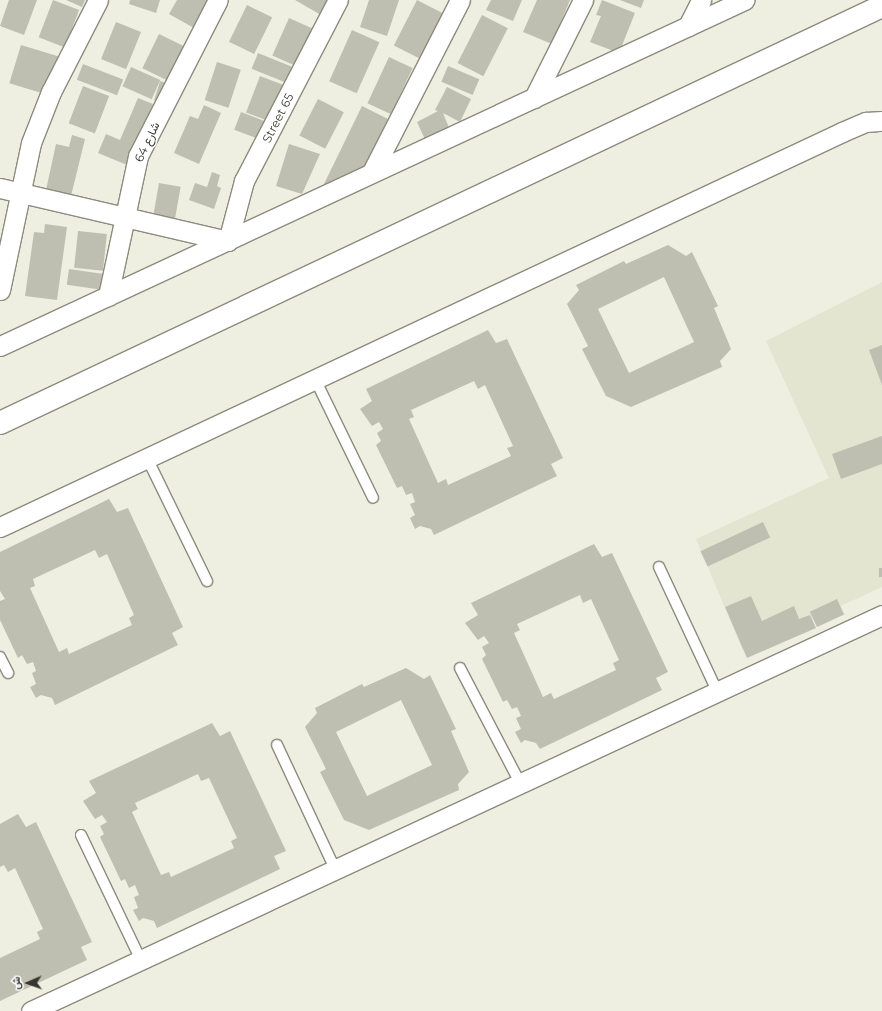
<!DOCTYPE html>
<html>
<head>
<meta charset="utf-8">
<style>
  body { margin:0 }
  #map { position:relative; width:882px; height:1011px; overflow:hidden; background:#eeefe1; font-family:Montserrat,Vazirmatn,sans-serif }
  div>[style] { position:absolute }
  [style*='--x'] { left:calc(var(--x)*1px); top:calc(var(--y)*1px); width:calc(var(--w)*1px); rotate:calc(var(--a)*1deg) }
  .built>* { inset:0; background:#e4e5d0 }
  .building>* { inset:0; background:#bebfb1; transform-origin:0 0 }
  .roads { filter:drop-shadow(1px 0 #8b8b7e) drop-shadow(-1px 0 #8b8b7e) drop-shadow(0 1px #8b8b7e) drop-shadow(0 -1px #8b8b7e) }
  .service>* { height:10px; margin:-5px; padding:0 5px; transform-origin:5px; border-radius:5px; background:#fff }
  .minor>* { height:19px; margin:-9.5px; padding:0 9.5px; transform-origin:9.5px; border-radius:9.5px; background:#fff }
  .secondary>* { height:22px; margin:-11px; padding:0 11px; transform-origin:11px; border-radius:11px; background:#fff }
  span { translate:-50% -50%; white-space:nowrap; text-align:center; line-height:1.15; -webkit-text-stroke:3px #fff; paint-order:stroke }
  .street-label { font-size:12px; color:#363631 }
  .north { position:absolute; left:8px; top:963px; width:40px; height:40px; -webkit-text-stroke:3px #fff; paint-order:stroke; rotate:268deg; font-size:11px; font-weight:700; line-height:16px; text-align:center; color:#363631 }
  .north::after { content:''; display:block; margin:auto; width:14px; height:18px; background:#363631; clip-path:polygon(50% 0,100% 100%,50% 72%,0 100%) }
</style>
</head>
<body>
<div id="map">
  <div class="built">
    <div style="clip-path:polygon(882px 282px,882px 587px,743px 651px,696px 539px,829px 478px,766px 341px)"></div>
  </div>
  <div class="building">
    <div style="clip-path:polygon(9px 0,37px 0,24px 35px,0 26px)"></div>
    <div style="left:53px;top:0;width:28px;height:40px;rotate:21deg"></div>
    <div style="clip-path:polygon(66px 0,85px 0,82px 7px)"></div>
    <div style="clip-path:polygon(130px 0,160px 0,156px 13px,129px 4px)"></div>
    <div style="clip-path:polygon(177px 0,209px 0,194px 28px,169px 14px)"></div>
    <div style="clip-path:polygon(295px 0,329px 0,321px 15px)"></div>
    <div style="clip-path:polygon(369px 0,399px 0,387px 36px,360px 27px)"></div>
    <div style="left:417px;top:0;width:29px;height:51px;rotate:27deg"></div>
    <div style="clip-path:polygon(491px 0,522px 0,513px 21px,486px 10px)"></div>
    <div style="clip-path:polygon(537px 0,570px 0,552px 44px,523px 32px)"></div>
    <div style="clip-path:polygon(602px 0,635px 13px,619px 53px,590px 42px,601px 16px,596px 15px)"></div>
    <div style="clip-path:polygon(620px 0,644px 0,641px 8px)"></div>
    <div style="left:247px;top:5px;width:28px;height:41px;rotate:26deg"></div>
    <div style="left:482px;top:15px;width:29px;height:54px;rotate:27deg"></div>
    <div style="left:289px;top:18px;width:27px;height:41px;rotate:24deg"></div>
    <div style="left:116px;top:22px;width:27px;height:40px;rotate:22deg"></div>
    <div style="left:352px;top:30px;width:30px;height:56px;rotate:24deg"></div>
    <div style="left:159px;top:34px;width:28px;height:38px;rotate:26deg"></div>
    <div style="left:21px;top:45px;width:44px;height:40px;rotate:17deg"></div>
    <div style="left:258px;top:53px;width:46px;height:17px;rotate:22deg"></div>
    <div style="left:389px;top:57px;width:26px;height:51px;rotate:25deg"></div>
    <div style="left:217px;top:62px;width:25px;height:40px;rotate:18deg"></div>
    <div style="left:83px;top:64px;width:43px;height:17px;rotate:21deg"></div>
    <div style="left:448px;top:66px;width:34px;height:17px;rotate:23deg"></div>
    <div style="left:131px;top:67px;width:32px;height:21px;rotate:24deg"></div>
    <div style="left:260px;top:76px;width:26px;height:39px;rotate:21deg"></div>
    <div style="left:160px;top:81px;width:10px;height:20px;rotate:17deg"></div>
    <div style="left:83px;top:86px;width:28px;height:40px;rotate:21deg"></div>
    <div style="clip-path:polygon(447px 87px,471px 99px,460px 122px,443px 113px,452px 135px,428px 146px,417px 122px,438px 111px,435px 110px)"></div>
    <div style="clip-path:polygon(138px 98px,153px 104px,135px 149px,132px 167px,98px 153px,106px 134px,120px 140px)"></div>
    <div style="left:318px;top:99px;width:29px;height:41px;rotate:27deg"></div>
    <div style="clip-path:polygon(204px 105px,221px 113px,199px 164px,174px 153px,190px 116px,198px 119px)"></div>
    <div style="clip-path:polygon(362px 106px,388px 119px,361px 187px,323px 186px)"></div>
    <div style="left:241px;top:112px;width:34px;height:19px;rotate:21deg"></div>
    <div style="clip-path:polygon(72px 135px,85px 139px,71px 196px,46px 190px,56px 144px,69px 147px)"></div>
    <div style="clip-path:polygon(289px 144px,320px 154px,302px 194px,276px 186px)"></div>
    <div style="clip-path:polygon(212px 172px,220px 175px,217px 186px,221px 188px,214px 209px,189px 200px,195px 183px,207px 187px)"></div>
    <div style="left:159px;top:183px;width:22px;height:32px;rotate:10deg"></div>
    <div style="clip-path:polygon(45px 224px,67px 227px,57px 300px,25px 296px,34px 232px,44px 233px)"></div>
    <div style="left:78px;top:231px;width:29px;height:37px;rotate:6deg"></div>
    <div style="clip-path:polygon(evenodd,668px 245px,686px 256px,692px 252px,718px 306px,714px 308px,731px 349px,720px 361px,722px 367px,631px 407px,606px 396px,582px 349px,588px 346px,567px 304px,579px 290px,576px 285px,624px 261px,626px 264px,668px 245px,664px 277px,694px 342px,629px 373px,598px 309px,664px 277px)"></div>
    <div style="left:69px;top:269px;width:37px;height:16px;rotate:8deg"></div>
    <div style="clip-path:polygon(evenodd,488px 330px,496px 343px,507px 339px,563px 458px,551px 464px,557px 476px,434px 535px,431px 529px,420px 526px,415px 529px,410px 518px,415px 515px,410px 504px,415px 502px,412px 493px,406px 495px,402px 486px,397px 488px,376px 445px,381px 441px,377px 433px,383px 429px,379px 422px,372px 426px,360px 409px,372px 401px,366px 389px,488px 330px,474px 381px,478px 389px,485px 385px,513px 446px,507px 448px,511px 456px,448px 485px,446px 479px,438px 483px,409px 419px,414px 417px,411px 410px,474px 381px)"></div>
    <div style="clip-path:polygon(882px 345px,882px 385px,869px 350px)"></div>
    <div style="clip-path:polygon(882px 436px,882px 464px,841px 479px,832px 454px)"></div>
    <div style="clip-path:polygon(evenodd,109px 499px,117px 512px,128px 508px,183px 627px,172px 633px,178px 645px,55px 705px,52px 698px,41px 695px,36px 698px,30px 687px,36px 684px,32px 673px,36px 671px,33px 662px,27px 664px,22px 655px,18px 658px,0 620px,0 601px,5px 599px,0 591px,0 552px,109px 499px,95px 550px,99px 558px,107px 554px,134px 615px,129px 618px,132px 625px,69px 654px,67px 648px,59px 652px,30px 588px,35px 586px,33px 579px,95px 550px)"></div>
    <div style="left:763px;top:522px;width:17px;height:69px;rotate:65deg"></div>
    <div style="clip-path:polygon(evenodd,594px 544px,602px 557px,612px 553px,668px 672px,656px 678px,662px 690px,540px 749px,536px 743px,525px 740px,521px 743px,515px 732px,521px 729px,516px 718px,521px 716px,517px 707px,512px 709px,507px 700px,503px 702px,482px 659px,486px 655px,482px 647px,489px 643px,484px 636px,478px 640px,465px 623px,478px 615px,471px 603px,594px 544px,580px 595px,583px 603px,591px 599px,619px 660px,613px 663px,616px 670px,554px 699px,551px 693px,543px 697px,514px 633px,520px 630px,517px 624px,580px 595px)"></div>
    <div style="left:879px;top:568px;width:3px;height:9px"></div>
    <div style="clip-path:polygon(751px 596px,762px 621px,794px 606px,799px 619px,810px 615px,816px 628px,747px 658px,725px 607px)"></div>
    <div style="left:837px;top:599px;width:17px;height:30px;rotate:65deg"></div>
    <div style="clip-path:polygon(evenodd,406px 668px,424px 679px,430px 675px,456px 729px,451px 731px,469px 772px,458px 784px,459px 790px,369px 830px,344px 820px,320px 772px,326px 769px,305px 727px,317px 713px,315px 708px,362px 684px,364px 687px,406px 668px,401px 700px,432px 765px,367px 796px,336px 732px,401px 700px)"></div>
    <div style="clip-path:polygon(evenodd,212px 723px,220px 736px,230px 731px,286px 851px,274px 856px,280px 869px,157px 928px,154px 921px,143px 918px,139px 921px,133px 910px,138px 908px,134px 897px,139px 895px,135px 885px,129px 888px,125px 879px,121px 881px,100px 837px,104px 834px,100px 826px,107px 822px,102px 815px,95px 819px,83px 801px,96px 793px,89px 781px,212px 723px,198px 774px,201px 781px,209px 778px,237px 838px,231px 841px,234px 848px,171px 877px,169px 872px,161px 875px,132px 812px,138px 809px,135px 803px,198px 774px)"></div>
    <div style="clip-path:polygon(18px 814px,26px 827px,36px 822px,92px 942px,81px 947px,87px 960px,0 1001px,0 958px,40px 939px,37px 932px,43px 929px,15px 868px,8px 872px,4px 865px,0 867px,0 824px)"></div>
  </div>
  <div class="roads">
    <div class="service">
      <div style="--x:315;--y:379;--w:132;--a:64"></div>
      <div style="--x:147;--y:458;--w:137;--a:64"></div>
      <div style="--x:659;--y:567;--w:137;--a:64.9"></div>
      <div style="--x:0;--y:657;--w:18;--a:63"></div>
      <div style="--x:460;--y:668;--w:130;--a:62.4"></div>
      <div style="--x:277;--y:745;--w:137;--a:64.9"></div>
      <div style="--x:81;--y:835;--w:139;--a:64.4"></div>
    </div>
    <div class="minor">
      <div style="--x:688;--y:26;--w:29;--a:-63"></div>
      <div style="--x:534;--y:98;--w:110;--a:-63.4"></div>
      <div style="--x:372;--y:172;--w:193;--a:-62.9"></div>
      <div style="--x:0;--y:188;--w:234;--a:13.1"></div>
      <div style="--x:228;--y:241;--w:62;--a:-75.1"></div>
      <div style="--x:244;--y:181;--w:204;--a:-62.6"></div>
      <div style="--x:0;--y:290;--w:150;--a:-78.1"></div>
      <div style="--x:31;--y:143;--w:55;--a:-68.6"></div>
      <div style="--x:51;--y:92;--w:103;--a:-62.9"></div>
      <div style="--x:108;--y:296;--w:143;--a:-77.9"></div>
      <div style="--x:138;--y:156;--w:175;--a:-62.9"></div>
      <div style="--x:0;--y:346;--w:821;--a:-24.94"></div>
      <div style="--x:0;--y:527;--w:930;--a:-25.13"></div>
      <div style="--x:842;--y:132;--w:26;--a:-23"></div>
      <div style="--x:866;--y:122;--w:16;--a:-4"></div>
      <div style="--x:31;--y:1011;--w:939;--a:-24.95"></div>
    </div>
    <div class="secondary">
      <div style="--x:0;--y:423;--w:976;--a:-25.3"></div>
    </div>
  </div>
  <div class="street-label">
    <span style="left:278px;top:118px;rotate:-63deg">Street 65</span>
    <span style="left:147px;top:142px;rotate:-65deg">شارع 64</span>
  </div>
  <div class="north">ش</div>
</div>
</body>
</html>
